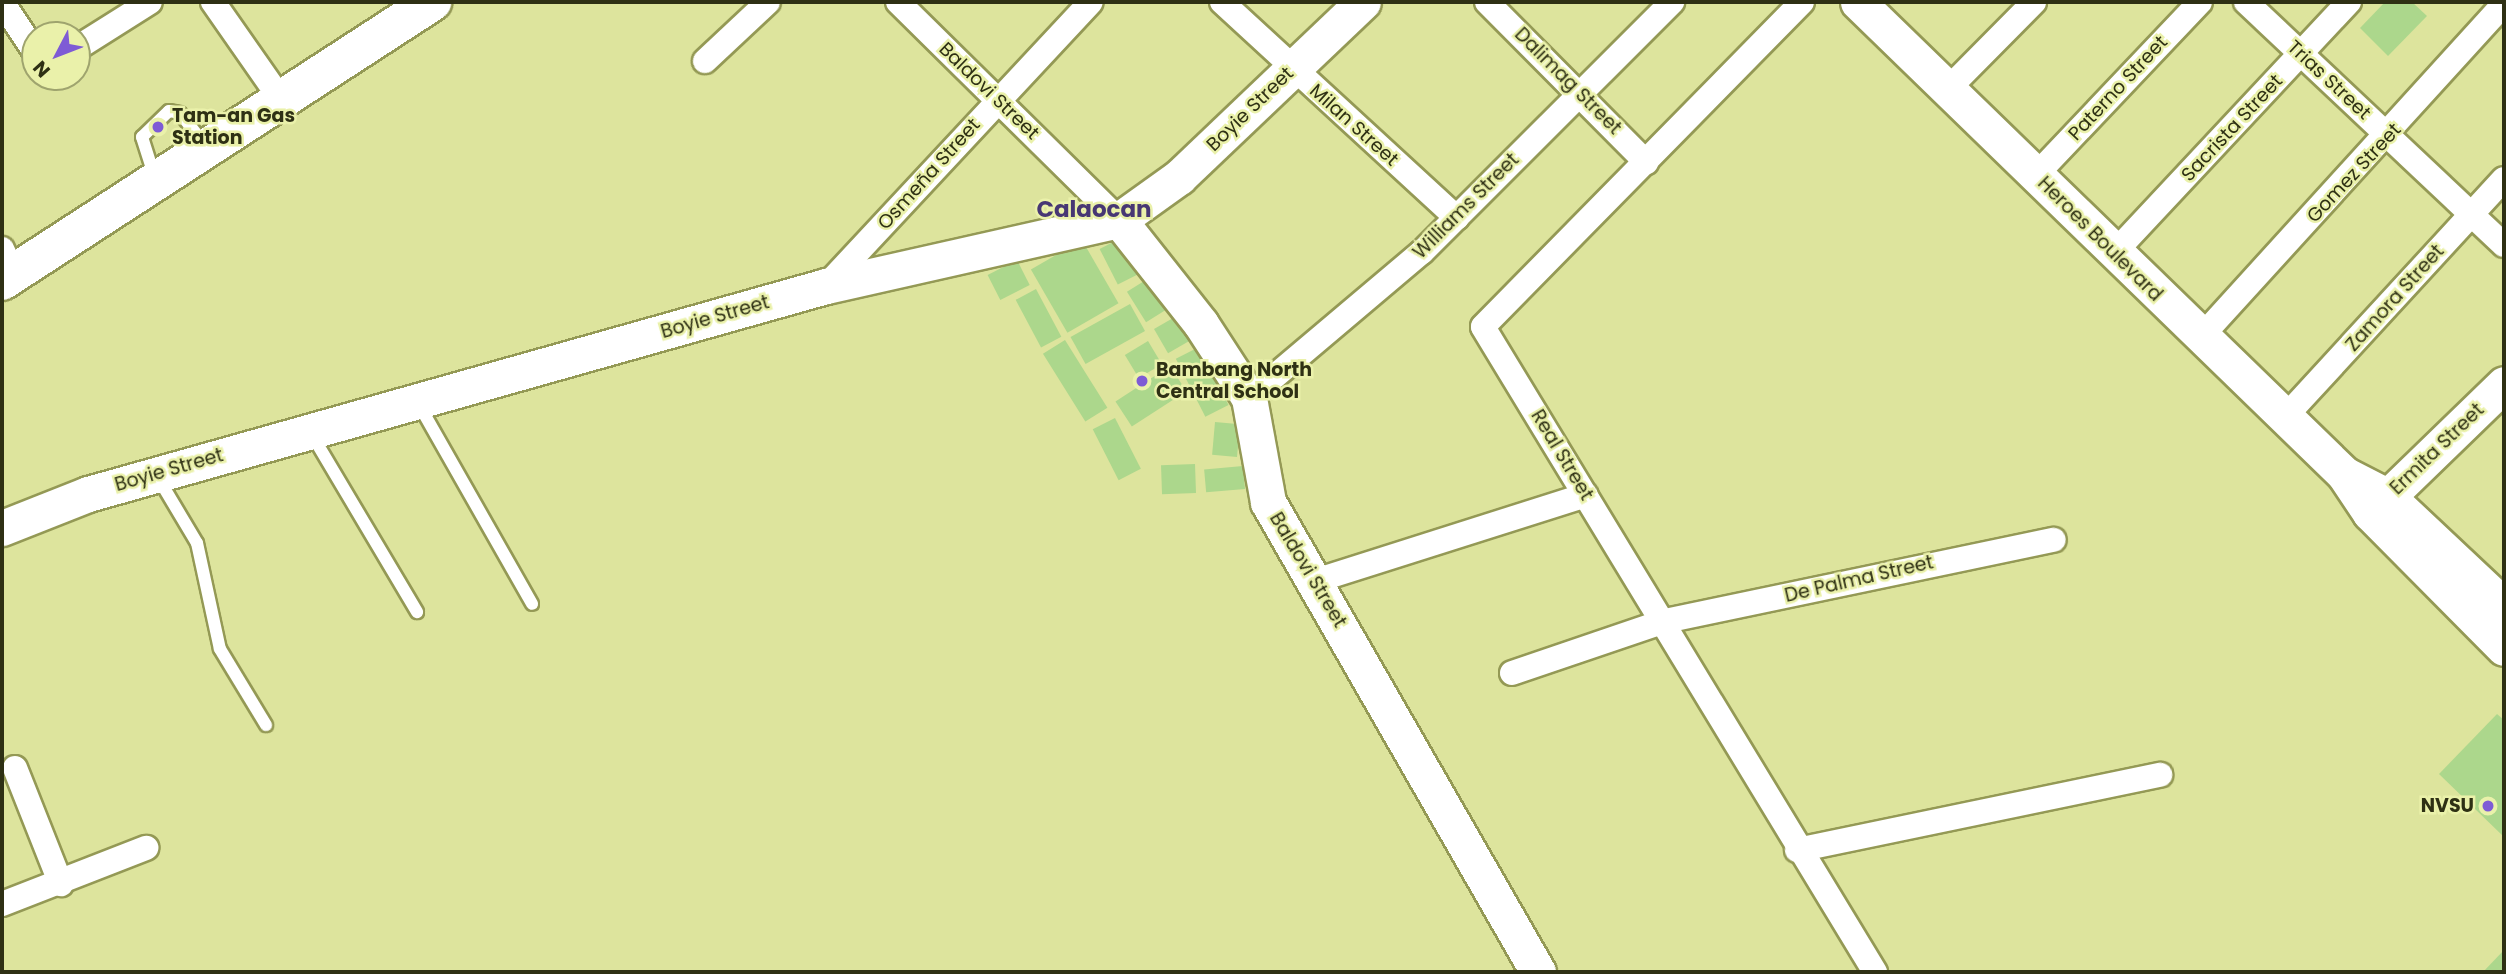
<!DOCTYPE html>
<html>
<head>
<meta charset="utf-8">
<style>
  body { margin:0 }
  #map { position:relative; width:2506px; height:974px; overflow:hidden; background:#dde49d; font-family:Poppins,sans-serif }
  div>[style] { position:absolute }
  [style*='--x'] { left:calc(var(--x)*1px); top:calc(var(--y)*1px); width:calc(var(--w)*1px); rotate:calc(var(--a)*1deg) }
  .building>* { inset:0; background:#acd78c; transform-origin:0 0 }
  .roads { filter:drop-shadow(2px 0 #949955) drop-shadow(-2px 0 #949955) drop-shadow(0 2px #949955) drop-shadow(0 -2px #949955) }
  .lane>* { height:12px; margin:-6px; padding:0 6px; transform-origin:6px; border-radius:6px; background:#fff }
  .street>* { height:24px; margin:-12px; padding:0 12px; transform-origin:12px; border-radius:12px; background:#fff }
  .secondary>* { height:35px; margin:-17.5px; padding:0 17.5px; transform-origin:17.5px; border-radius:17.5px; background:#fff }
  .primary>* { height:38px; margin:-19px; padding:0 19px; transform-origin:19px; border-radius:19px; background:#fff }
  .dots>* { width:19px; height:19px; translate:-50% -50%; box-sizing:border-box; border:4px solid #eaf1aa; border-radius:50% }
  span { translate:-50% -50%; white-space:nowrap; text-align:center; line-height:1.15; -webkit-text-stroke:5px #eaf1aa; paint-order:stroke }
  .street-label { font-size:19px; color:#2e3014 }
  .poi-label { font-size:19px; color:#2e3014; font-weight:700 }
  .left { translate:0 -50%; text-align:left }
  .right { translate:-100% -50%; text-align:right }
  .quarter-label { font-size:23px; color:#473774; font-weight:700 }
  .frame { position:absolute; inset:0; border:4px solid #2e3014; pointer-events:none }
  .north { position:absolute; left:21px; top:21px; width:70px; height:70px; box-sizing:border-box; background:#eaf1aa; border:2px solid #9fa46e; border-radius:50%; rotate:228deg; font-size:19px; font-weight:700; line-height:28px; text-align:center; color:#2e3014 }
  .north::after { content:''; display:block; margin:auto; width:24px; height:32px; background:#7e5bd5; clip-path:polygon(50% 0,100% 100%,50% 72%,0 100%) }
</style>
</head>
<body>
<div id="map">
  <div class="building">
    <div style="clip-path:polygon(2385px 2px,2412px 2px,2427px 16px,2388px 56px,2360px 28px)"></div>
    <div style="left:1121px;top:238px;width:40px;height:24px;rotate:63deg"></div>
    <div style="left:1082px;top:240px;width:73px;height:59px;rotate:60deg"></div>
    <div style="left:1017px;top:260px;width:28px;height:33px;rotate:63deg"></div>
    <div style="left:1149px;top:278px;width:36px;height:26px;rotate:58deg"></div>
    <div style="left:1036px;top:289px;width:54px;height:23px;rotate:62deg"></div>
    <div style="left:1130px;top:304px;width:31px;height:68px;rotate:61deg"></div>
    <div style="left:1180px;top:314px;width:28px;height:30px;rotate:60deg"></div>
    <div style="left:1065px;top:340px;width:80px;height:26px;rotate:58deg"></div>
    <div style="left:1148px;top:341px;width:27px;height:27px;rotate:59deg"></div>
    <div style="left:1199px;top:347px;width:65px;height:26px;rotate:63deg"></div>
    <div style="left:1170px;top:366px;width:30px;height:65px;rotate:57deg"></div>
    <div style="left:1115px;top:418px;width:57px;height:25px;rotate:63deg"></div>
    <div style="left:1215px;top:422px;width:25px;height:33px;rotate:5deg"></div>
    <div style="left:1195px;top:464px;width:29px;height:34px;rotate:88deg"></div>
    <div style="left:1243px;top:466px;width:23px;height:39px;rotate:85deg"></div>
    <div style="clip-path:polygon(2497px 714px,2504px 720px,2504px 837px,2439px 774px)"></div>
    <div style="clip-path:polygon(2504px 950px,2504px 972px,2483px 972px)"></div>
  </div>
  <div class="roads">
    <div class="lane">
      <div style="--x:155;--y:178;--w:43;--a:-107.6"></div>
      <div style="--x:142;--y:137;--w:37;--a:-44"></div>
      <div style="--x:169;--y:111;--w:11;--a:10"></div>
      <div style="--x:180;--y:113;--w:39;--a:52"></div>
      <div style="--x:418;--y:403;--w:231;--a:60.4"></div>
      <div style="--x:312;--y:435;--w:206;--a:59.3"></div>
      <div style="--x:157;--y:476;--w:78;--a:59.2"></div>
      <div style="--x:197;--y:543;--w:108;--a:77.8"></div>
      <div style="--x:220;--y:649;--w:89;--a:58.8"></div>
    </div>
    <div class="street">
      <div style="--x:2;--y:2;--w:60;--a:56.6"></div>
      <div style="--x:213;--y:2;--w:121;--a:55.1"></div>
      <div style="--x:898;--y:2;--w:310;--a:44.6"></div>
      <div style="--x:1222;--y:2;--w:319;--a:42.6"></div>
      <div style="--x:1487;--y:2;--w:226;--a:45.2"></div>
      <div style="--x:1802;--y:2;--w:455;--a:134.5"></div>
      <div style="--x:1483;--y:327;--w:755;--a:58.71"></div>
      <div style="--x:2246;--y:2;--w:354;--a:43.3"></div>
      <div style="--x:77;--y:48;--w:86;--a:-32.2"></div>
      <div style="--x:705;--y:61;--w:86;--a:-43.1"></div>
      <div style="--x:1949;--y:88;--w:121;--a:-45.3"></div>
      <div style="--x:2036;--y:175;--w:238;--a:-46.5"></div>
      <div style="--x:2;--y:249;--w:26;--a:65"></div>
      <div style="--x:2114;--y:253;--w:344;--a:-46.9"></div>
      <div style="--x:826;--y:286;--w:388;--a:-47"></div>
      <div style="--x:2200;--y:338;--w:452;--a:-47.7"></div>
      <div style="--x:1249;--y:398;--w:226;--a:-40.2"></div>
      <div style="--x:1422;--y:252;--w:354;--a:-45"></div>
      <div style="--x:2285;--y:417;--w:323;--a:-47.4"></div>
      <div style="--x:1315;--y:581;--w:284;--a:-17.6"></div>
      <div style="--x:1512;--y:673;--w:162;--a:-18.8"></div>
      <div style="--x:1665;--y:621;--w:397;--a:-11.8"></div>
      <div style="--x:15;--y:768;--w:125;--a:68.4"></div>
      <div style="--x:1797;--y:850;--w:371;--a:-11.7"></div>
      <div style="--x:2;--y:904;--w:155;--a:-21.3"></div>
    </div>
    <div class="secondary">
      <div style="--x:1858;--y:2;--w:677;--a:44.16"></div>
      <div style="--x:2344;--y:474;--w:47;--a:56.3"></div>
      <div style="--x:2370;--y:513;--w:190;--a:45.2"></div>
      <div style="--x:1119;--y:220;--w:132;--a:51.7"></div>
      <div style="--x:1201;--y:324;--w:88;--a:57"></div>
      <div style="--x:1249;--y:398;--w:106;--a:79.6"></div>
      <div style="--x:1268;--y:502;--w:542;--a:60.12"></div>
      <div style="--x:2346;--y:475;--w:46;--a:27.1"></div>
      <div style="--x:2387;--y:496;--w:161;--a:43.2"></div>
      <div style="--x:2371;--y:513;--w:185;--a:-44.1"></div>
      <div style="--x:2;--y:528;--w:92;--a:-21.6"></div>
      <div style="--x:88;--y:494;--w:767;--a:-15.74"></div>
      <div style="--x:826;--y:286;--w:300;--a:-12.7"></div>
      <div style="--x:1119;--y:220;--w:74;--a:-35.6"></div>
      <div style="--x:1179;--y:177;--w:254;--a:-43.6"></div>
    </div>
    <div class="primary">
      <div style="--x:2;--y:281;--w:513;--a:-32.98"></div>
    </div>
  </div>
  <div class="dots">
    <div style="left:158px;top:127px;background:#7e5bd5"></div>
    <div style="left:1142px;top:381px;background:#7e5bd5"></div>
    <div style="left:2488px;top:806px;background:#7e5bd5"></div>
  </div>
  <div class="street-label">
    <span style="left:2329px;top:80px;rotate:43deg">Trias Street</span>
    <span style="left:1568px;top:81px;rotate:45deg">Dalimag Street</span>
    <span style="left:2118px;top:88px;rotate:-47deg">Paterno Street</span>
    <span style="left:989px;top:91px;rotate:44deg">Baldovi Street</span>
    <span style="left:1250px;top:109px;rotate:-44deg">Boyie Street</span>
    <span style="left:1354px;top:125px;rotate:42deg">Milan Street</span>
    <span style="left:2232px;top:128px;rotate:-47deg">Sacrista Street</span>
    <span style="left:2354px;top:173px;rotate:-47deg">Gomez Street</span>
    <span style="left:929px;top:174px;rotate:-48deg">Osmeña Street</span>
    <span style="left:1466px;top:206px;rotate:-45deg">Williams Street</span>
    <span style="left:2100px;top:239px;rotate:45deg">Heroes Boulevard</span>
    <span style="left:2395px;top:298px;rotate:-48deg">Zamora Street</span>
    <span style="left:715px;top:317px;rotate:-16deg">Boyie Street</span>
    <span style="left:2437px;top:449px;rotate:-44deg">Ermita Street</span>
    <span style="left:1562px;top:455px;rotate:59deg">Real Street</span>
    <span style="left:169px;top:470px;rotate:-16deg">Boyie Street</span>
    <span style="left:1308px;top:570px;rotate:59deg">Baldovi Street</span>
    <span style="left:1859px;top:579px;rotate:-13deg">De Palma Street</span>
  </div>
  <div class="poi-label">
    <span class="left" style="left:172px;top:127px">Tam-an Gas<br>Station</span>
    <span class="left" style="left:1156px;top:381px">Bambang North<br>Central School</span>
    <span class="right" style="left:2474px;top:806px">NVSU</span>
  </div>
  <div class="quarter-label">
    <span style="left:1094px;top:209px">Calaocan</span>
  </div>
  <div class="frame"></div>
  <div class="north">N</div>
</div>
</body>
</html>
